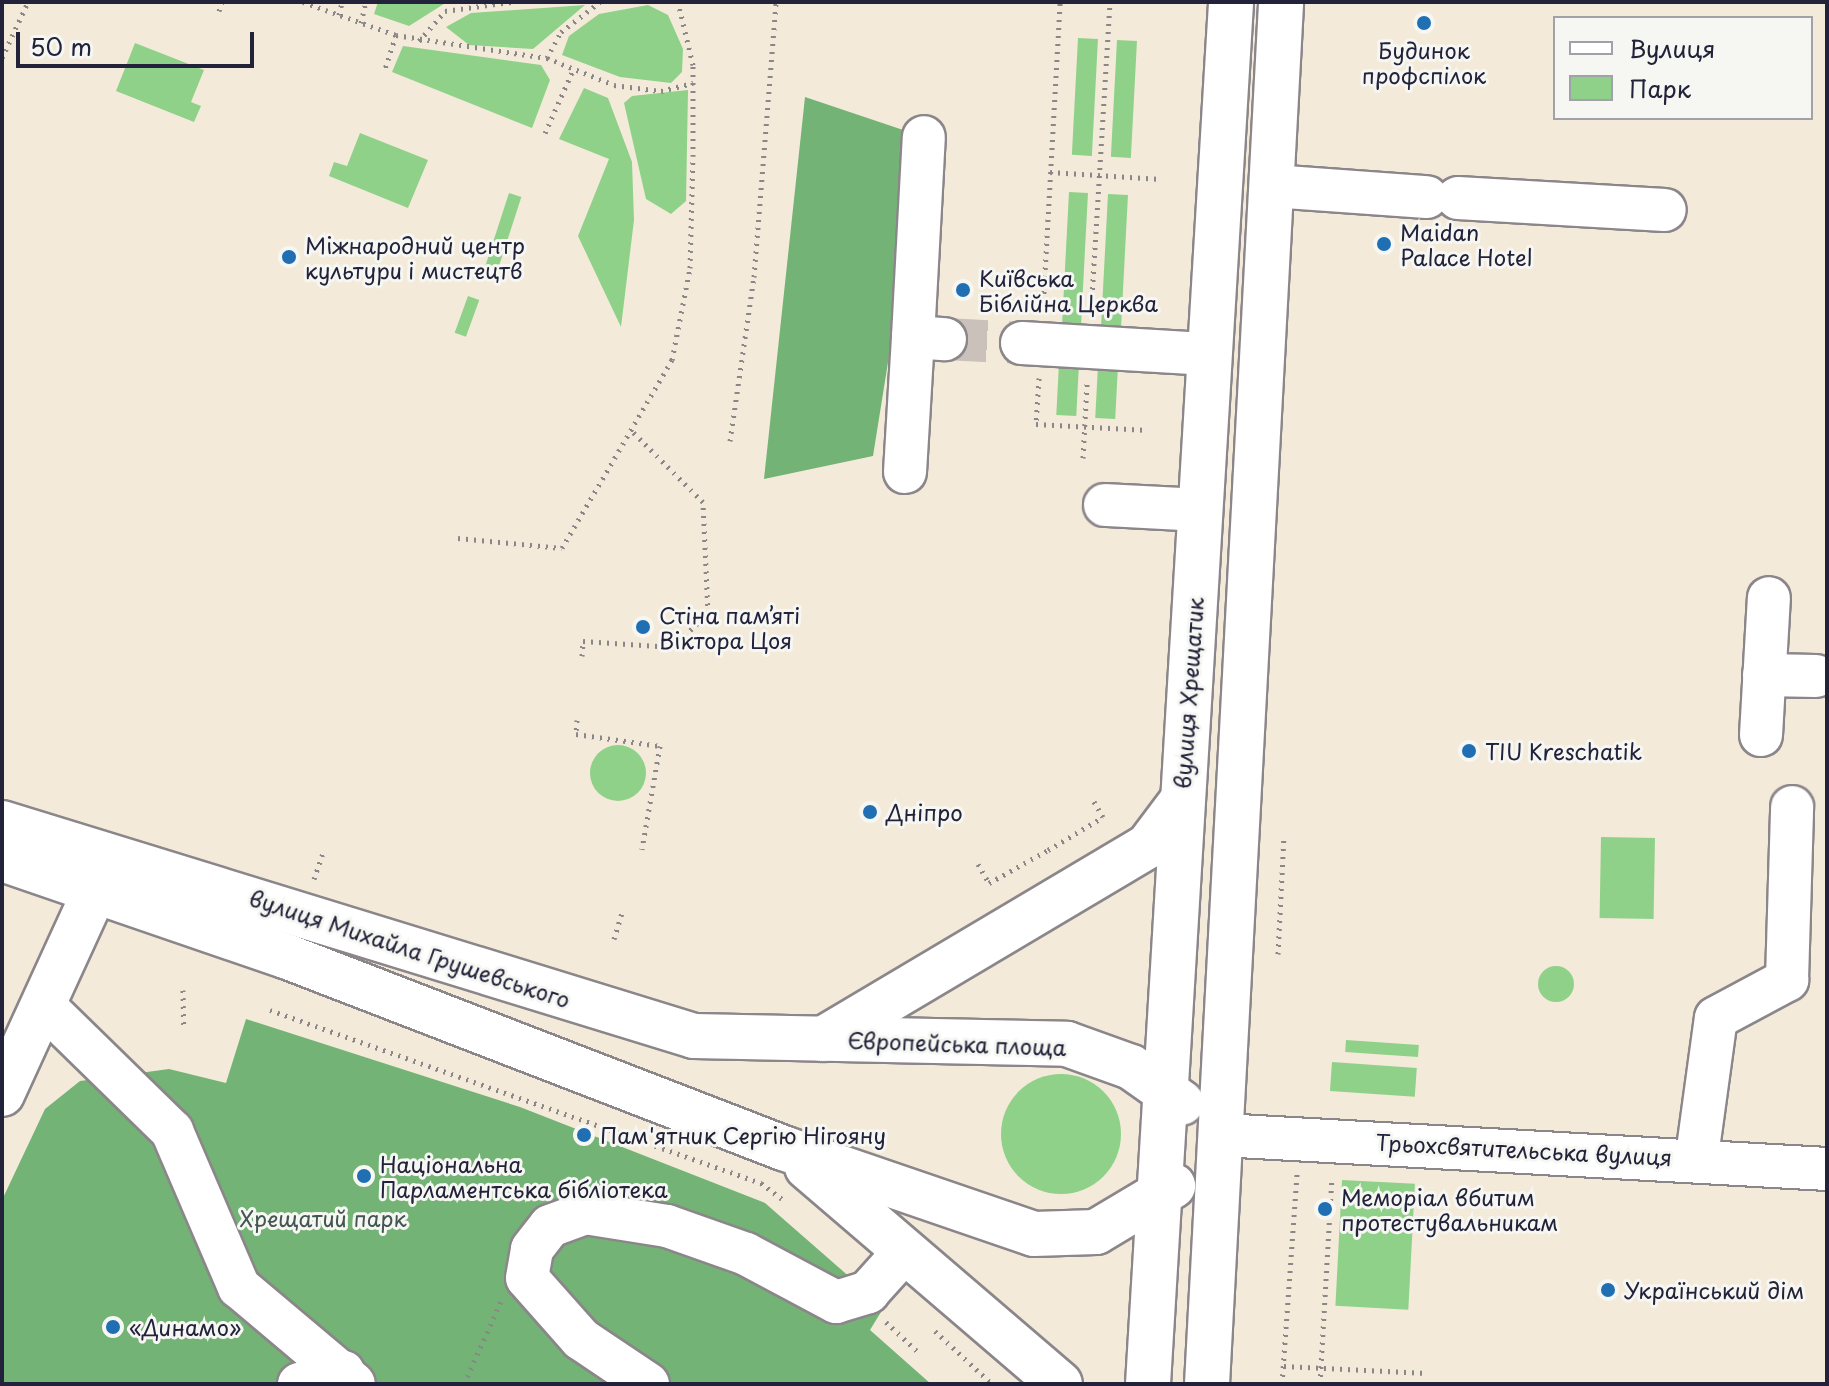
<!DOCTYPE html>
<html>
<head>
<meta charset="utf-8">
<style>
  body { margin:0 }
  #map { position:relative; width:1829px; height:1386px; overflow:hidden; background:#f4eada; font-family:"Playpen Sans",sans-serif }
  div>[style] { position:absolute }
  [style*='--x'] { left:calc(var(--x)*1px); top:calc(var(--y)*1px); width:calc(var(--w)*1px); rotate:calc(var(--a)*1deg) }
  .green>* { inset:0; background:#8fd189; transform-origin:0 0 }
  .round { border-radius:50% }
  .forest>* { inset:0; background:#73b375 }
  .minor-tunnel>* { height:42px; margin-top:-21px; transform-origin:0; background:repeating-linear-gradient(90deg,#cac2ba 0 42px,transparent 0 63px) }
  .path>* { height:5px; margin-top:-2.5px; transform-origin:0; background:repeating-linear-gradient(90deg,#8b868a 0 2px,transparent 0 8px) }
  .roads { filter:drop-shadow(2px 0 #8b868a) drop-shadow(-2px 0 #8b868a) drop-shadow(0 2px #8b868a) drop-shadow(0 -2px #8b868a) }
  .minor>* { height:42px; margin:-21px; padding:0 21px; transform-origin:21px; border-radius:21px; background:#fff }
  .major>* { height:44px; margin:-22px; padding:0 22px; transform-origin:22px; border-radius:22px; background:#fff }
  .dots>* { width:22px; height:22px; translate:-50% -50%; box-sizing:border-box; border:4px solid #f6f6f2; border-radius:50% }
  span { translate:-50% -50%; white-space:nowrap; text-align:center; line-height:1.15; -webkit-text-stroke:6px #f6f6f2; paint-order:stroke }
  .poi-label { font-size:22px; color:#22223b }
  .left { translate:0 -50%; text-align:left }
  .street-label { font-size:22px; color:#22223b }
  .park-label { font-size:22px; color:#435752 }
  .frame { position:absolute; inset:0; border:4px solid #22223b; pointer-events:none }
  .legend { position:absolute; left:1553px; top:16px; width:260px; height:104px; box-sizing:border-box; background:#f6f6f2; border:2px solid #a1a1a9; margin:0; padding:10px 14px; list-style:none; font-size:24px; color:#22223b }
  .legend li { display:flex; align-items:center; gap:16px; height:40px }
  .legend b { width:40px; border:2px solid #a1a1a9 }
  .scale { position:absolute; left:16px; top:32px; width:238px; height:36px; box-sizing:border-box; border:4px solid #22223b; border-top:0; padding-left:10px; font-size:24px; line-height:28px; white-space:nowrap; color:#22223b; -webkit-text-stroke:6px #f6f6f2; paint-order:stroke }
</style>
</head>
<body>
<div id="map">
  <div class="green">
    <div style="clip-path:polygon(378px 2px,447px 2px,409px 26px,374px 14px)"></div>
    <div style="clip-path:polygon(585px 5px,533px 49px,469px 45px,446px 27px,471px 13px)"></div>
    <div style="clip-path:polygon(648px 5px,668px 15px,683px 49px,682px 72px,671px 83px,620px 77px,562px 55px,569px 36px,599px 14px)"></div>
    <div style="left:1078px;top:38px;width:20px;height:117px;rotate:3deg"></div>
    <div style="left:1117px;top:40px;width:20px;height:117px;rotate:3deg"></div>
    <div style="clip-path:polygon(135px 43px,204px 70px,191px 102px,201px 106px,194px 122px,116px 91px)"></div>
    <div style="clip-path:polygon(403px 46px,541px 65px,550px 80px,532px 128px,392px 72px)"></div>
    <div style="clip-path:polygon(584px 88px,608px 98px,632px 162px,634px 220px,621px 327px,578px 236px,609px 159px,559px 139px)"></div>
    <div style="clip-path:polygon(688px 90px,686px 201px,671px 214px,646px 199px,624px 103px,632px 96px)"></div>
    <div style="clip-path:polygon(360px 133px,428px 160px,408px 208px,329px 176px,334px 162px,347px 166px)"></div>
    <div style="left:1069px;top:192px;width:19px;height:136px;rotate:3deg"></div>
    <div style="left:509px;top:193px;width:13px;height:81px;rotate:18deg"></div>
    <div style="left:1108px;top:194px;width:20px;height:136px;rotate:3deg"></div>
    <div style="left:468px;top:296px;width:12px;height:39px;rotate:20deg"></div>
    <div style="left:1059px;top:363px;width:20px;height:52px;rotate:3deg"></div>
    <div style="left:1098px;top:365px;width:20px;height:53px;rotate:3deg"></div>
    <div class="round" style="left:590px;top:745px;width:56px;height:56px"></div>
    <div style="left:1601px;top:837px;width:54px;height:81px;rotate:1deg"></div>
    <div class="round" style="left:1538px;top:966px;width:36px;height:36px"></div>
    <div style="left:1346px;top:1040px;width:73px;height:12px;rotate:4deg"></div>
    <div style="left:1332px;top:1062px;width:85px;height:29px;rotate:4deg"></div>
    <div class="round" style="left:1001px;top:1074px;width:120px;height:120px"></div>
    <div style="left:1342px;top:1180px;width:73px;height:126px;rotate:3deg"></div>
  </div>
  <div class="forest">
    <div style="clip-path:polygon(805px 97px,924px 137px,873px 456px,764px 479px)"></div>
    <div style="clip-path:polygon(246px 1019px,520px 1107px,765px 1203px,884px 1307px,870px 1330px,931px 1384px,2px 1384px,2px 1200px,45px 1109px,80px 1081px,169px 1069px,226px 1083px)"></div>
  </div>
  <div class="minor-tunnel">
    <div style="--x:945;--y:339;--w:77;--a:3"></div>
  </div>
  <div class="path">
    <div style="--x:303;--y:2;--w:99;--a:19.5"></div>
    <div style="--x:396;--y:35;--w:36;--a:108"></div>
    <div style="--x:219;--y:11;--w:9;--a:-72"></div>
    <div style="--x:339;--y:15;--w:13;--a:-77"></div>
    <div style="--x:361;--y:23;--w:22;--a:-77"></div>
    <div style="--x:396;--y:35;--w:153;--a:8.7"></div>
    <div style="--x:547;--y:58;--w:72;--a:21.9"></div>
    <div style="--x:614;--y:85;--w:47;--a:7.3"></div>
    <div style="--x:661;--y:91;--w:33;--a:-14"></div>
    <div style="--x:419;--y:41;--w:40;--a:-49"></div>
    <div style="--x:445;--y:11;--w:67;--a:-7.8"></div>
    <div style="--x:2;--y:58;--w:62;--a:-65.1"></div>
    <div style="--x:547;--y:58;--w:30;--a:-62"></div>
    <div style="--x:561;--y:32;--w:49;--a:-37.6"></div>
    <div style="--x:545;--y:133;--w:69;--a:-66"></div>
    <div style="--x:1050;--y:172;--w:111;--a:3.6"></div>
    <div style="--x:1043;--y:309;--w:307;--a:-86.8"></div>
    <div style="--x:1091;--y:313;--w:312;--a:-86.5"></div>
    <div style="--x:1039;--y:378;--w:46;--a:93.7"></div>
    <div style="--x:1036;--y:424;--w:112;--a:3.1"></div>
    <div style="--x:730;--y:441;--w:166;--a:-81.7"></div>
    <div style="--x:754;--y:277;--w:276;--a:-85.4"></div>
    <div style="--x:1083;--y:458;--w:75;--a:-86.9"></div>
    <div style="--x:458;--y:538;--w:104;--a:5.5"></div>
    <div style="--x:562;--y:548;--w:218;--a:-59.7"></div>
    <div style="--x:672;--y:360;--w:94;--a:-78.9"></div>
    <div style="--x:690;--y:268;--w:112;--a:-88.5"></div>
    <div style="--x:693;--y:156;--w:91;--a:-90"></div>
    <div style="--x:693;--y:65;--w:65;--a:-103.4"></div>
    <div style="--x:582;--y:656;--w:15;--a:-86"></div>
    <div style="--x:583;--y:641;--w:90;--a:3.8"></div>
    <div style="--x:673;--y:647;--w:49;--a:-44.2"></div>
    <div style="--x:708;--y:613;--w:111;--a:-92.6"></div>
    <div style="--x:703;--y:502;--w:100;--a:-135"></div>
    <div style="--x:577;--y:720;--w:14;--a:94"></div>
    <div style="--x:576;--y:734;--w:85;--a:8.1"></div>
    <div style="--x:660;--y:746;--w:105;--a:99.9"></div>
    <div style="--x:978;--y:864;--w:22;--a:60"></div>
    <div style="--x:989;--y:883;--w:68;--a:-29.2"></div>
    <div style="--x:1048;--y:850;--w:64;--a:-31"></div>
    <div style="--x:1103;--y:817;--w:22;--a:-120"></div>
    <div style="--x:314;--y:879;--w:31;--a:-71"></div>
    <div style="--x:614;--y:939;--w:31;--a:-73"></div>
    <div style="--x:1278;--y:954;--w:117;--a:-87.1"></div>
    <div style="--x:183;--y:990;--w:39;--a:89"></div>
    <div style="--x:270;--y:1010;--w:521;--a:19.41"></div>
    <div style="--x:761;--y:1183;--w:26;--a:37"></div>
    <div style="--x:886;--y:1322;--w:42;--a:43.1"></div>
    <div style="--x:935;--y:1331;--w:78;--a:42.9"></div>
    <div style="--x:1284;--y:1366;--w:143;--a:2.8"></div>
    <div style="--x:953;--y:1383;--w:1;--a:45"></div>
    <div style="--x:464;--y:1384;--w:93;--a:-65.9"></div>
    <div style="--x:1282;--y:1384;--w:211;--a:-85.9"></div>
    <div style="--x:1320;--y:1384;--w:207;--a:-86.7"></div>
  </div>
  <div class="roads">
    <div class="minor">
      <div style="--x:1272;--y:186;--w:155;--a:4.1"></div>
      <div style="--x:1458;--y:198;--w:207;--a:3.3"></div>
      <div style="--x:913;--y:337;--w:200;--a:-86.9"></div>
      <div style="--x:1022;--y:343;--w:187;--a:3.4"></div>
      <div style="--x:905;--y:472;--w:135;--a:-86.6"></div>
      <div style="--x:913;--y:337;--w:32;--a:4"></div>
      <div style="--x:1105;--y:505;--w:94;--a:3"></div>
      <div style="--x:1764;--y:675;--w:52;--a:1.1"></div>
      <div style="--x:1761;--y:735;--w:137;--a:-86.7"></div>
      <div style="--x:44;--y:1006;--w:179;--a:44.3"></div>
      <div style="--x:172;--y:1131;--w:170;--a:66.8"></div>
      <div style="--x:239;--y:1287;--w:150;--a:40.1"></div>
      <div style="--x:1221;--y:1135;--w:607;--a:3.21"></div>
      <div style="--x:1697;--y:1156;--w:139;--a:-82.2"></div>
      <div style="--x:1716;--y:1018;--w:81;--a:-28.2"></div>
      <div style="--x:1787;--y:980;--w:173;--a:-88.3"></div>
      <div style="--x:299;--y:1384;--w:46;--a:-15.3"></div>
      <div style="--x:648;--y:1384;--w:81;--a:-146.1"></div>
      <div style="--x:581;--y:1339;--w:81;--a:-131.5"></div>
      <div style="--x:527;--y:1278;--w:29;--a:-80"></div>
      <div style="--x:532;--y:1249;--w:29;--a:-52"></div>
      <div style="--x:550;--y:1226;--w:37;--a:-20"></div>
      <div style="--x:585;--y:1213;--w:83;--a:9"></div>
      <div style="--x:667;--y:1226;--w:84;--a:19.5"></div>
      <div style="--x:746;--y:1254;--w:102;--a:28.1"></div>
      <div style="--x:836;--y:1302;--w:34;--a:-17"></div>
      <div style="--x:868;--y:1292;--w:55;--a:-47.9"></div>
    </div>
    <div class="major">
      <div style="--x:2;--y:823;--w:724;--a:17.11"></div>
      <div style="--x:694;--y:1036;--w:373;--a:1.2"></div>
      <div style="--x:1067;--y:1044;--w:68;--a:19.8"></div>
      <div style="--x:1131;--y:1067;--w:62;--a:35.2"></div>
      <div style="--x:2;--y:859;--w:302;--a:18.9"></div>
      <div style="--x:288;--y:957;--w:531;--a:21.1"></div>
      <div style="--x:783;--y:1148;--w:265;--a:18.9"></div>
      <div style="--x:1034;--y:1234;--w:62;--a:-1.8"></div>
      <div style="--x:1096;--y:1232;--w:90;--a:-30.9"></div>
      <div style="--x:823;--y:1039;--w:378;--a:-30.7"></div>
      <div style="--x:1148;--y:846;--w:55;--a:-53.1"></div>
      <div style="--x:2;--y:1094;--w:254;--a:-65.4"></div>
      <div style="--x:807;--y:1167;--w:333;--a:40.6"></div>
      <div style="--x:1148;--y:1384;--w:1384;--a:-86.56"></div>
      <div style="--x:1207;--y:1384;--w:1384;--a:-86.93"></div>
    </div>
  </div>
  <div class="dots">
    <div style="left:1424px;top:23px;background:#1f6fb2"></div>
    <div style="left:1384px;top:244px;background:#1f6fb2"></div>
    <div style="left:289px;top:257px;background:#1f6fb2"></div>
    <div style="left:963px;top:290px;background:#1f6fb2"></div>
    <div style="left:643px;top:627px;background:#1f6fb2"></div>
    <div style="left:1469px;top:751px;background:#1f6fb2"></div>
    <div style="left:870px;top:812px;background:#1f6fb2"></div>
    <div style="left:584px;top:1135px;background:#1f6fb2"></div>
    <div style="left:364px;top:1176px;background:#1f6fb2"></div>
    <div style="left:1325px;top:1209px;background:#1f6fb2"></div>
    <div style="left:1608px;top:1290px;background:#1f6fb2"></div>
    <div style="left:113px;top:1327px;background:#1f6fb2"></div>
  </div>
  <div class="poi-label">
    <span style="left:1424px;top:62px">Будинок<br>профспілок</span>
    <span class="left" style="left:1400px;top:244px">Maidan<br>Palace Hotel</span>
    <span class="left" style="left:305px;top:257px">Міжнародний центр<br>культури і мистецтв</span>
    <span class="left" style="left:979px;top:290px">Київська<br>Біблійна Церква</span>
    <span class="left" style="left:659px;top:627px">Стіна пам’яті<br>Віктора Цоя</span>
    <span class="left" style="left:1485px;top:751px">TIU Kreschatik</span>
    <span class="left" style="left:886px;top:812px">Дніпро</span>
    <span class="left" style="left:600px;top:1135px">Пам'ятник Сергію Нігояну</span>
    <span class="left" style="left:380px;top:1176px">Національна<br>Парламентська бібліотека</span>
    <span class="left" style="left:1341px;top:1209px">Меморіал вбитим<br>протестувальникам</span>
    <span class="left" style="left:1624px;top:1290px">Український дім</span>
    <span class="left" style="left:129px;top:1327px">«Динамо»</span>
  </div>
  <div class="street-label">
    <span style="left:1188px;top:693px;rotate:-86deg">вулиця Хрещатик</span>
    <span style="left:410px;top:948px;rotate:18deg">вулиця Михайла Грушевського</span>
    <span style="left:957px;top:1043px;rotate:2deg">Європейська площа</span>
    <span style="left:1524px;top:1149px;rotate:3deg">Трьохсвятительська вулиця</span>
  </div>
  <div class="park-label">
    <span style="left:323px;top:1218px">Хрещатий парк</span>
  </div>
  <div class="frame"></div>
  <ul class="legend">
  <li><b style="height:10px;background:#fff"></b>Вулиця</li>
  <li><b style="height:22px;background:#8fd189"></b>Парк</li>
  </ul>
  <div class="scale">50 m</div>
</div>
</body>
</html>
